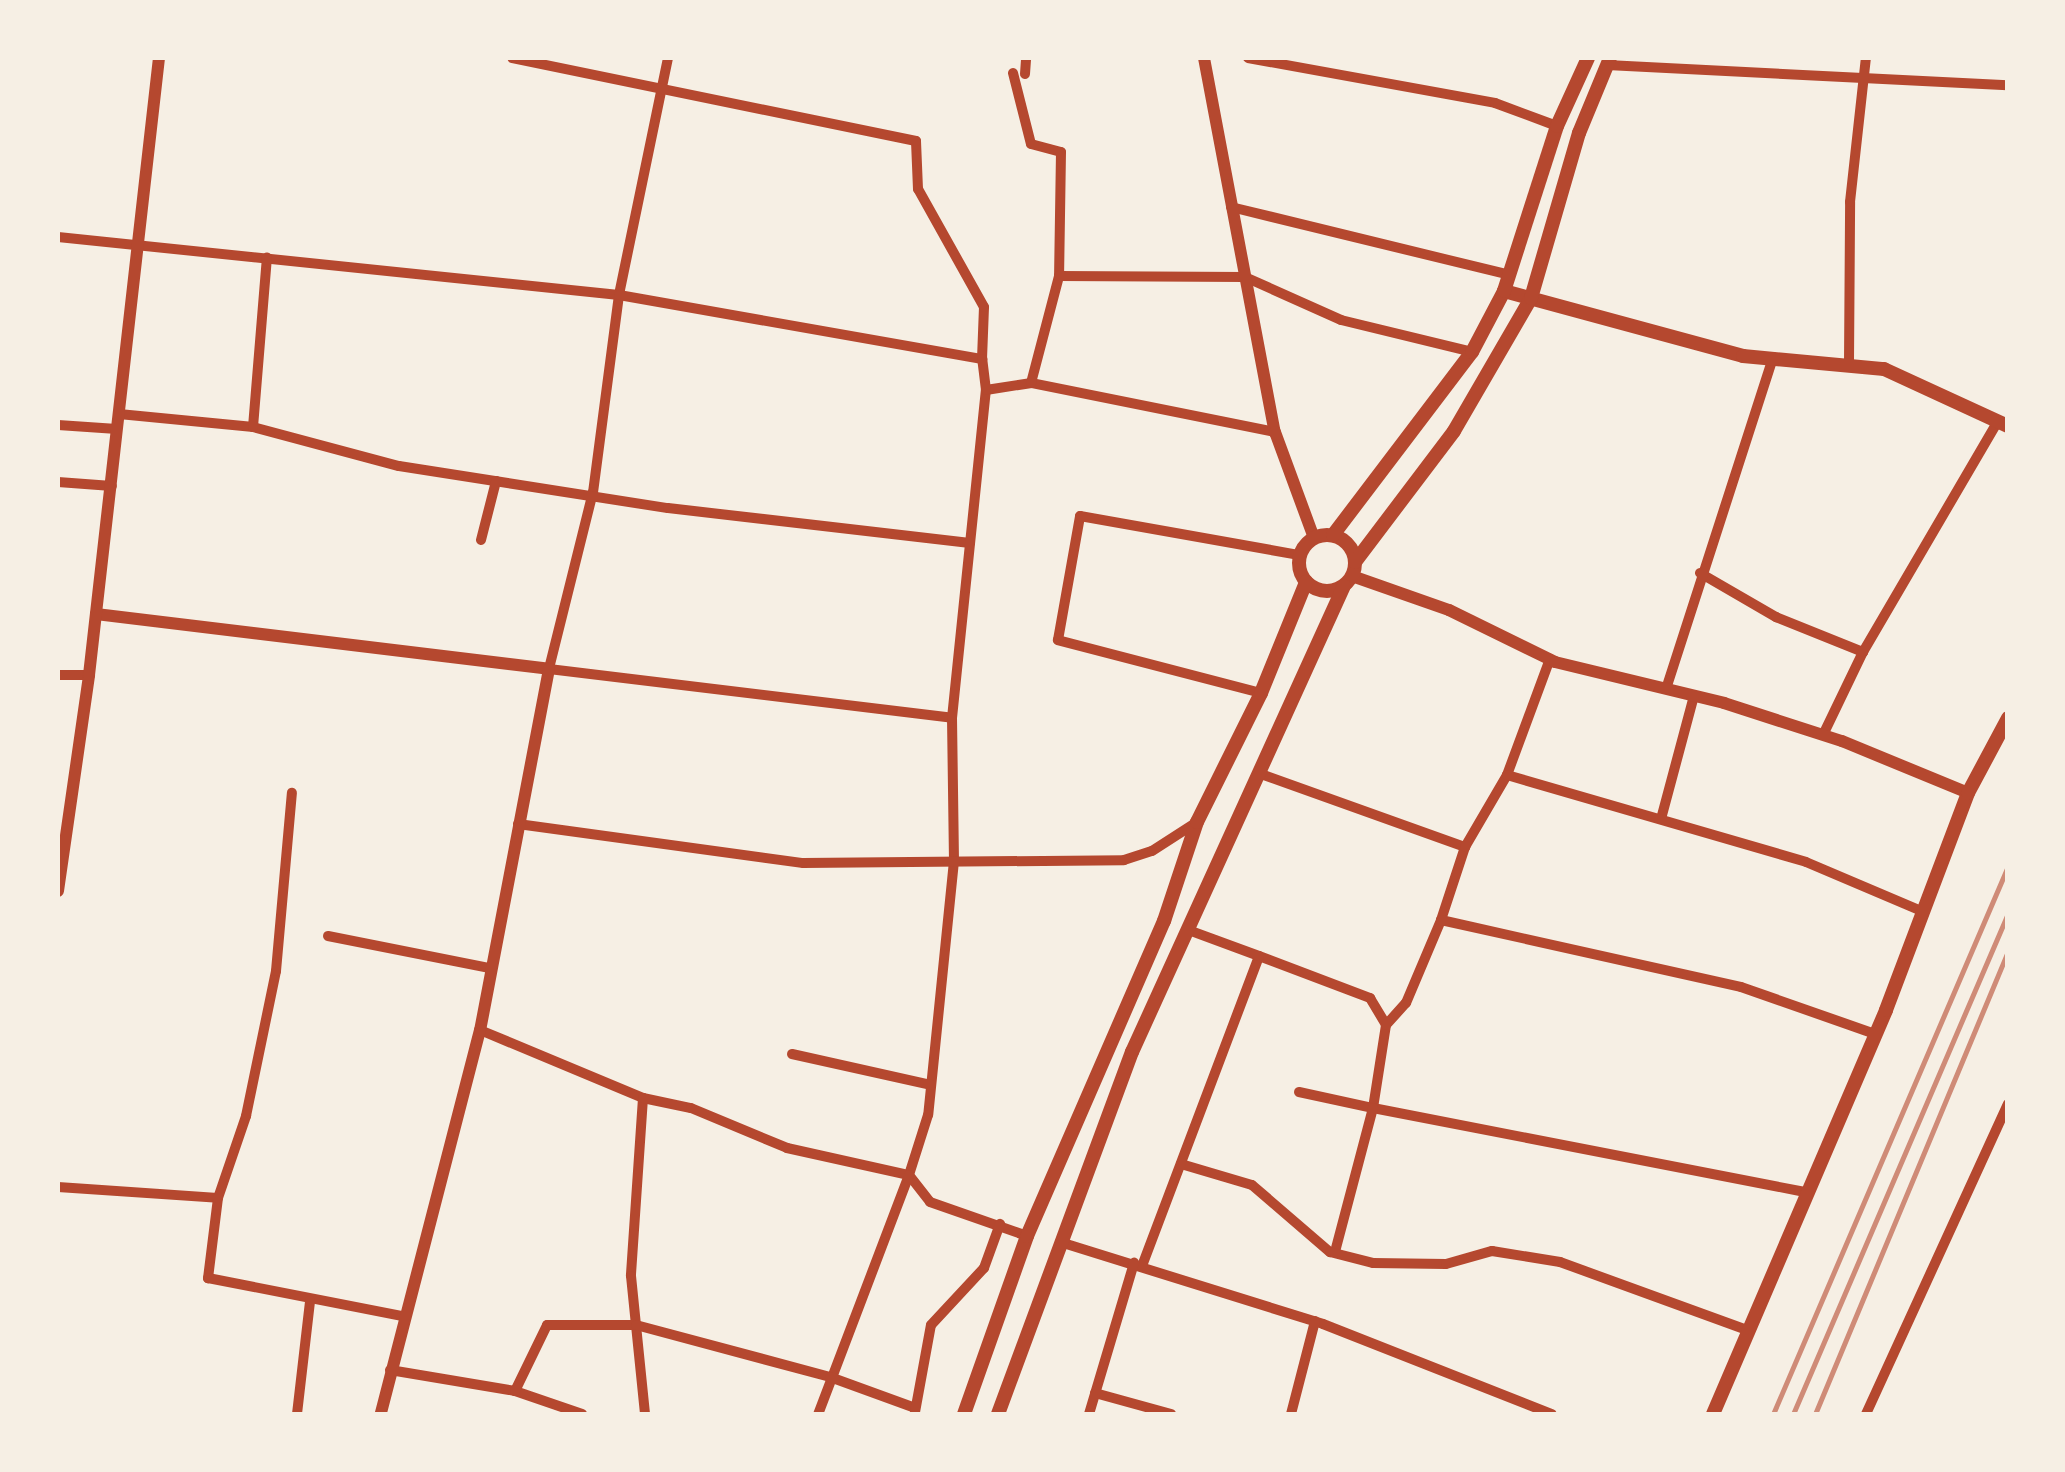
<!DOCTYPE html>
<html>
<head>
<meta charset="utf-8">
<style>
  body { margin:0 }
  #map { position:relative; width:2065px; height:1472px; overflow:hidden; background:#f6efe4; font-family:Lora,serif }
  div>[style] { position:absolute }
  [style*='--x'] { left:calc(var(--x)*1px); top:calc(var(--y)*1px); width:calc(var(--w)*1px); rotate:calc(var(--a)*1deg) }
  .minor>* { height:10px; margin:-5px; padding:0 5px; transform-origin:5px; border-radius:5px; background:#b5482f }
  .tertiary>* { height:12px; margin:-6px; padding:0 6px; transform-origin:6px; border-radius:6px; background:#b5482f }
  .secondary>* { height:14px; margin:-7px; padding:0 7px; transform-origin:7px; border-radius:7px; background:#b5482f }
  .secondary>.ring { margin:-7px; padding:0; box-sizing:content-box; background:none; border:14px solid #b5482f; border-radius:50% }
  .rail>* { height:5px; margin:-2.5px; padding:0 2.5px; transform-origin:2.5px; border-radius:2.5px; background:#cf8b77 }
  span { translate:-50% -50%; white-space:nowrap; text-align:center; line-height:1.15; -webkit-text-stroke:9px #f6efe4; paint-order:stroke }
  .frame { position:absolute; inset:0; border:60px solid #f6efe4; pointer-events:none }
</style>
</head>
<body>
<div id="map">
  <div class="minor">
    <div style="--x:668;--y:58;--w:242;--a:101.7"></div>
    <div style="--x:619;--y:295;--w:199;--a:97.5"></div>
    <div style="--x:593;--y:492;--w:182;--a:104"></div>
    <div style="--x:549;--y:669;--w:406;--a:6.9"></div>
    <div style="--x:952;--y:718;--w:143;--a:89.2"></div>
    <div style="--x:954;--y:861;--w:255;--a:95.8"></div>
    <div style="--x:928;--y:1115;--w:63;--a:107.6"></div>
    <div style="--x:909;--y:1175;--w:34;--a:52"></div>
    <div style="--x:930;--y:1202;--w:103;--a:19.3"></div>
    <div style="--x:1248;--y:58;--w:251;--a:10.3"></div>
    <div style="--x:1495;--y:103;--w:66;--a:20.4"></div>
    <div style="--x:1607;--y:65;--w:401;--a:2.9"></div>
    <div style="--x:1013;--y:73;--w:73;--a:75.8"></div>
    <div style="--x:1031;--y:144;--w:31;--a:15"></div>
    <div style="--x:1061;--y:152;--w:124;--a:90.9"></div>
    <div style="--x:1025;--y:74;--w:16;--a:-86"></div>
    <div style="--x:1231;--y:207;--w:287;--a:13.7"></div>
    <div style="--x:58;--y:237;--w:564;--a:5.9"></div>
    <div style="--x:619;--y:295;--w:369;--a:10"></div>
    <div style="--x:982;--y:359;--w:52;--a:-87.8"></div>
    <div style="--x:984;--y:307;--w:135;--a:-119.2"></div>
    <div style="--x:918;--y:189;--w:48;--a:-92.4"></div>
    <div style="--x:916;--y:141;--w:412;--a:-168.4"></div>
    <div style="--x:1849;--y:362;--w:160;--a:-89.6"></div>
    <div style="--x:1850;--y:202;--w:145;--a:-83.7"></div>
    <div style="--x:986;--y:390;--w:46;--a:-8.8"></div>
    <div style="--x:119;--y:414;--w:135;--a:5.5"></div>
    <div style="--x:253;--y:427;--w:151;--a:15"></div>
    <div style="--x:399;--y:466;--w:272;--a:8.9"></div>
    <div style="--x:668;--y:508;--w:304;--a:6.6"></div>
    <div style="--x:58;--y:425;--w:59;--a:3.9"></div>
    <div style="--x:253;--y:427;--w:170;--a:-85.3"></div>
    <div style="--x:1275;--y:432;--w:249;--a:-168.6"></div>
    <div style="--x:1031;--y:383;--w:111;--a:-75.3"></div>
    <div style="--x:1059;--y:276;--w:186;--a:0.3"></div>
    <div style="--x:1245;--y:277;--w:105;--a:24.1"></div>
    <div style="--x:1341;--y:320;--w:135;--a:13.7"></div>
    <div style="--x:58;--y:482;--w:54;--a:4.2"></div>
    <div style="--x:481;--y:540;--w:61;--a:-75.7"></div>
    <div style="--x:1700;--y:573;--w:88;--a:30.1"></div>
    <div style="--x:1776;--y:617;--w:94;--a:21.9"></div>
    <div style="--x:58;--y:675;--w:31;--a:0"></div>
    <div style="--x:1666;--y:689;--w:349;--a:-72.1"></div>
    <div style="--x:1261;--y:693;--w:210;--a:-165.4"></div>
    <div style="--x:1058;--y:640;--w:126;--a:-79.9"></div>
    <div style="--x:1080;--y:516;--w:223;--a:10.1"></div>
    <div style="--x:952;--y:718;--w:330;--a:-84.1"></div>
    <div style="--x:986;--y:390;--w:31;--a:-97"></div>
    <div style="--x:1823;--y:735;--w:92;--a:-64.3"></div>
    <div style="--x:1863;--y:652;--w:268;--a:-59.7"></div>
    <div style="--x:1261;--y:774;--w:217;--a:19.7"></div>
    <div style="--x:1507;--y:775;--w:124;--a:-69.7"></div>
    <div style="--x:1661;--y:819;--w:127;--a:-75"></div>
    <div style="--x:518;--y:824;--w:288;--a:7.8"></div>
    <div style="--x:803;--y:863;--w:321;--a:-0.5"></div>
    <div style="--x:1124;--y:860;--w:29;--a:-18"></div>
    <div style="--x:1152;--y:851;--w:54;--a:-32.8"></div>
    <div style="--x:1441;--y:920;--w:77;--a:-71.8"></div>
    <div style="--x:1465;--y:847;--w:83;--a:-59.7"></div>
    <div style="--x:1507;--y:775;--w:311;--a:16.2"></div>
    <div style="--x:1806;--y:862;--w:128;--a:23"></div>
    <div style="--x:328;--y:936;--w:165;--a:11.2"></div>
    <div style="--x:1259;--y:956;--w:119;--a:20.7"></div>
    <div style="--x:1370;--y:998;--w:31;--a:59"></div>
    <div style="--x:1386;--y:1025;--w:84;--a:98.9"></div>
    <div style="--x:1373;--y:1108;--w:444;--a:11"></div>
    <div style="--x:1386;--y:1025;--w:30;--a:-48"></div>
    <div style="--x:1406;--y:1003;--w:90;--a:-67.1"></div>
    <div style="--x:1441;--y:920;--w:307;--a:12.6"></div>
    <div style="--x:1741;--y:987;--w:142;--a:19.3"></div>
    <div style="--x:480;--y:1030;--w:177;--a:22.6"></div>
    <div style="--x:643;--y:1098;--w:178;--a:93.9"></div>
    <div style="--x:631;--y:1276;--w:139;--a:84.2"></div>
    <div style="--x:792;--y:1054;--w:142;--a:12.6"></div>
    <div style="--x:1299;--y:1092;--w:76;--a:12.2"></div>
    <div style="--x:1373;--y:1108;--w:149;--a:104.8"></div>
    <div style="--x:643;--y:1098;--w:49;--a:11.8"></div>
    <div style="--x:691;--y:1108;--w:104;--a:22.6"></div>
    <div style="--x:787;--y:1148;--w:125;--a:12.5"></div>
    <div style="--x:909;--y:1175;--w:256;--a:110.8"></div>
    <div style="--x:1181;--y:1164;--w:74;--a:16.5"></div>
    <div style="--x:1252;--y:1185;--w:103;--a:40.7"></div>
    <div style="--x:1330;--y:1252;--w:44;--a:14.3"></div>
    <div style="--x:1373;--y:1263;--w:73;--a:0.8"></div>
    <div style="--x:1446;--y:1264;--w:48;--a:-15.8"></div>
    <div style="--x:1492;--y:1251;--w:69;--a:9.2"></div>
    <div style="--x:1560;--y:1262;--w:199;--a:20"></div>
    <div style="--x:58;--y:1187;--w:160;--a:3.9"></div>
    <div style="--x:218;--y:1198;--w:81;--a:97.1"></div>
    <div style="--x:208;--y:1278;--w:197;--a:11.1"></div>
    <div style="--x:218;--y:1198;--w:87;--a:-71.1"></div>
    <div style="--x:246;--y:1116;--w:148;--a:-78.3"></div>
    <div style="--x:276;--y:971;--w:179;--a:-84.9"></div>
    <div style="--x:1060;--y:1242;--w:275;--a:17.3"></div>
    <div style="--x:1323;--y:1324;--w:246;--a:21.5"></div>
    <div style="--x:1142;--y:1266;--w:331;--a:-69.3"></div>
    <div style="--x:1259;--y:956;--w:72;--a:-159.8"></div>
    <div style="--x:390;--y:1370;--w:127;--a:9.5"></div>
    <div style="--x:515;--y:1391;--w:71;--a:18.9"></div>
    <div style="--x:515;--y:1391;--w:73;--a:-64.1"></div>
    <div style="--x:547;--y:1325;--w:89;--a:0"></div>
    <div style="--x:636;--y:1325;--w:201;--a:15"></div>
    <div style="--x:830;--y:1377;--w:90;--a:20"></div>
    <div style="--x:1095;--y:1393;--w:79;--a:15.4"></div>
    <div style="--x:915;--y:1412;--w:88;--a:-79.6"></div>
    <div style="--x:931;--y:1325;--w:78;--a:-47.1"></div>
    <div style="--x:984;--y:1268;--w:47;--a:-70"></div>
    <div style="--x:297;--y:1414;--w:114;--a:-83.4"></div>
    <div style="--x:1089;--y:1414;--w:158;--a:-73.4"></div>
    <div style="--x:1291;--y:1414;--w:96;--a:-75.5"></div>
    <div style="--x:1866;--y:1414;--w:341;--a:-65.4"></div>
  </div>
  <div class="tertiary">
    <div style="--x:1204;--y:58;--w:381;--a:79.3"></div>
    <div style="--x:1275;--y:432;--w:113;--a:69.8"></div>
    <div style="--x:1352;--y:576;--w:103;--a:19.3"></div>
    <div style="--x:1449;--y:610;--w:118;--a:26.1"></div>
    <div style="--x:1555;--y:662;--w:174;--a:13.6"></div>
    <div style="--x:1724;--y:703;--w:124;--a:17.9"></div>
    <div style="--x:1842;--y:741;--w:136;--a:22.4"></div>
    <div style="--x:96;--y:614;--w:456;--a:6.9"></div>
    <div style="--x:549;--y:669;--w:368;--a:100.8"></div>
    <div style="--x:480;--y:1030;--w:397;--a:104.5"></div>
    <div style="--x:58;--y:891;--w:218;--a:-81.8"></div>
    <div style="--x:89;--y:675;--w:621;--a:-83.53"></div>
  </div>
  <div class="secondary">
    <div style="--x:1504;--y:291;--w:248;--a:15.2"></div>
    <div style="--x:1743;--y:356;--w:142;--a:5.3"></div>
    <div style="--x:1884;--y:369;--w:136;--a:24.7"></div>
    <div class="ring" style="left:1299px;top:535px;width:42px;height:42px"></div>
    <div style="--x:1333;--y:535;--w:230;--a:-52.8"></div>
    <div style="--x:1472;--y:352;--w:69;--a:-62.3"></div>
    <div style="--x:1504;--y:291;--w:173;--a:-72.2"></div>
    <div style="--x:1557;--y:126;--w:75;--a:-65.5"></div>
    <div style="--x:1355;--y:562;--w:164;--a:-52.9"></div>
    <div style="--x:1454;--y:431;--w:154;--a:-59.9"></div>
    <div style="--x:1531;--y:298;--w:172;--a:-73.8"></div>
    <div style="--x:1579;--y:133;--w:81;--a:-67.5"></div>
    <div style="--x:964;--y:1414;--w:189;--a:-70.5"></div>
    <div style="--x:1027;--y:1236;--w:344;--a:-66.5"></div>
    <div style="--x:1164;--y:921;--w:104;--a:-71.6"></div>
    <div style="--x:1197;--y:822;--w:144;--a:-63.6"></div>
    <div style="--x:1261;--y:693;--w:120;--a:-67.9"></div>
    <div style="--x:998;--y:1414;--w:386;--a:-69.7"></div>
    <div style="--x:1132;--y:1052;--w:512;--a:-65.54"></div>
    <div style="--x:1713;--y:1414;--w:439;--a:-66.8"></div>
    <div style="--x:1886;--y:1010;--w:232;--a:-69.3"></div>
    <div style="--x:1968;--y:793;--w:85;--a:-61.9"></div>
  </div>
  <div class="rail">
    <div style="--x:1773;--y:1414;--w:596;--a:-66.79"></div>
    <div style="--x:1793;--y:1414;--w:545;--a:-66.77"></div>
    <div style="--x:1815;--y:1414;--w:502;--a:-67.37"></div>
  </div>
  <div class="frame"></div>
</div>
</body>
</html>
